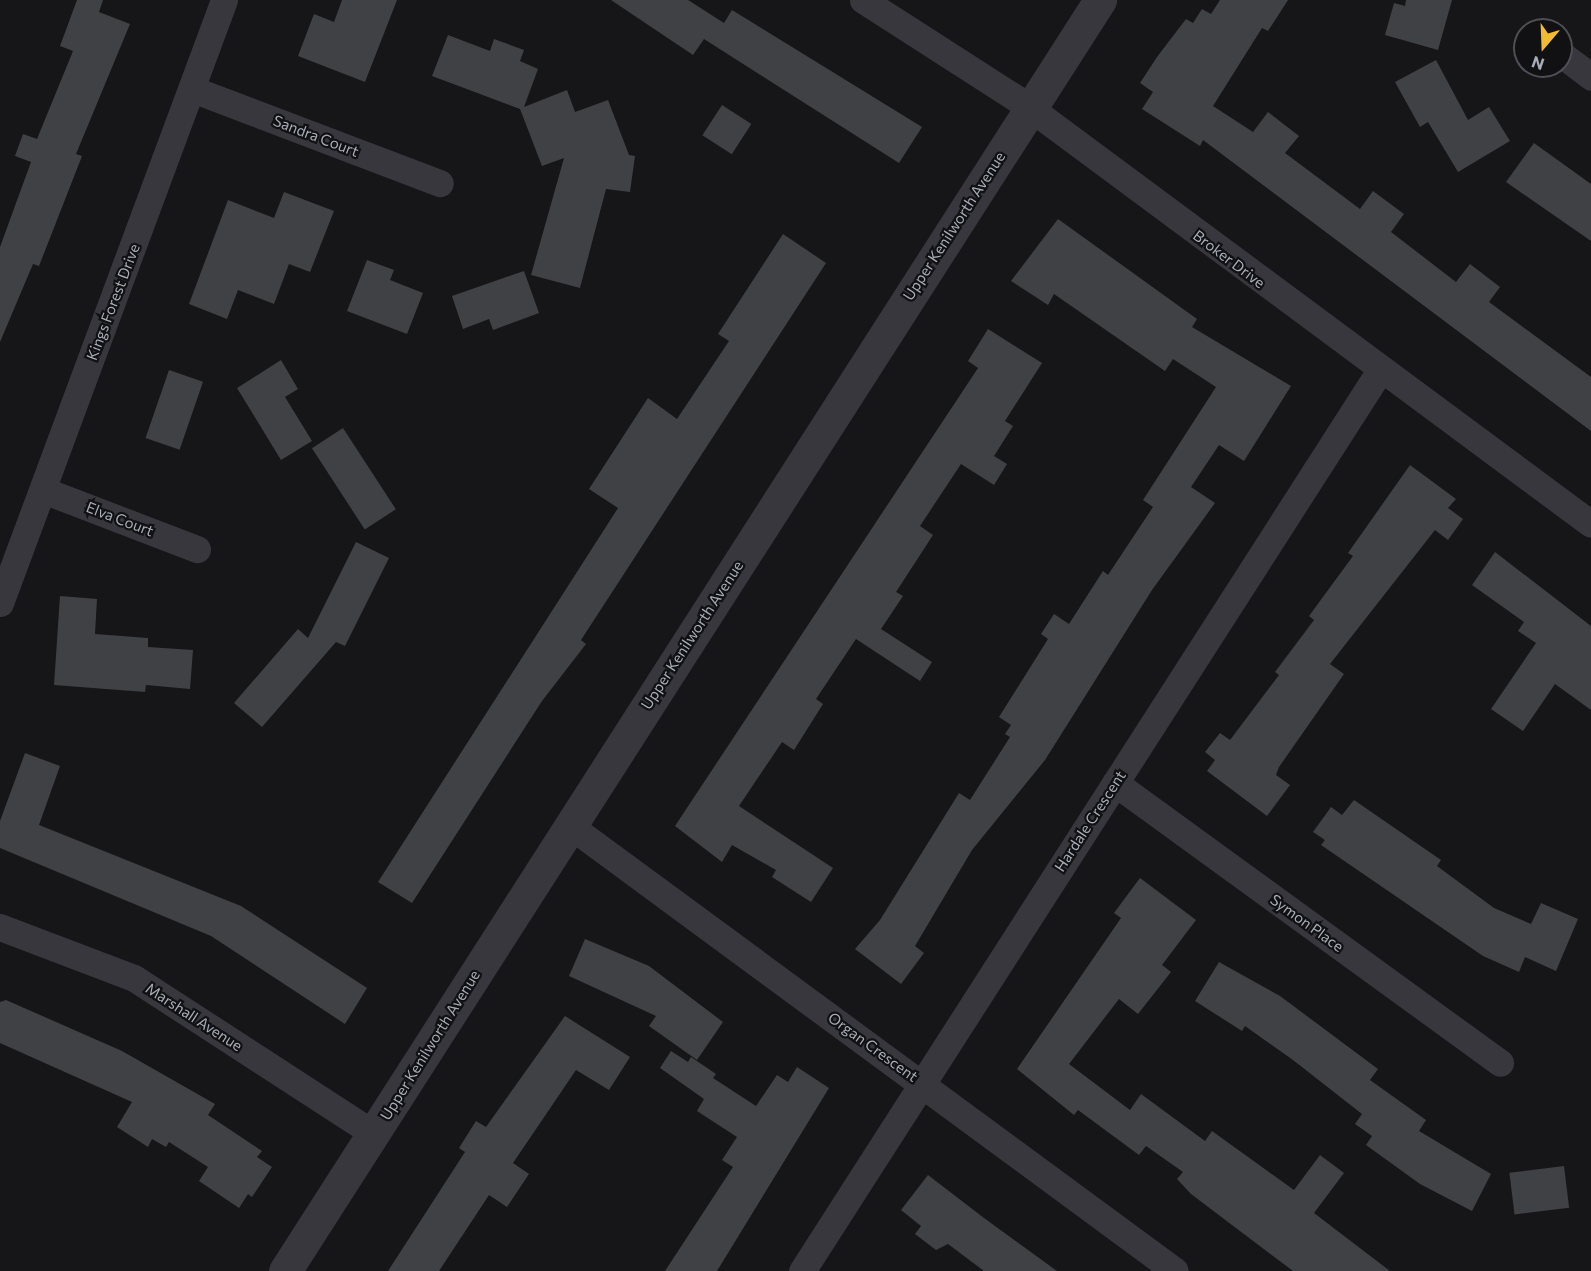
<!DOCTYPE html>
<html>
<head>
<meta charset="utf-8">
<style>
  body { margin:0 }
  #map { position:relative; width:1591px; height:1271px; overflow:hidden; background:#161618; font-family:Commissioner,sans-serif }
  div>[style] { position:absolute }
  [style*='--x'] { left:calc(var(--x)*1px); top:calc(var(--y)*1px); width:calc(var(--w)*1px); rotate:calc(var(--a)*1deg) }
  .building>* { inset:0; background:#404145; transform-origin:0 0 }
  .minor>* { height:27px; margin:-13.5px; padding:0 13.5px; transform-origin:13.5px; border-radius:13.5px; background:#37373d }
  .tertiary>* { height:33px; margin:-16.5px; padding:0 16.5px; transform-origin:16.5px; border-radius:16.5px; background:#37373d }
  span { translate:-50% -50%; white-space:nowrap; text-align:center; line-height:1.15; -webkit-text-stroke:4.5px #111113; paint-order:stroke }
  .street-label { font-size:15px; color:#a7acb8 }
  .north { position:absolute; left:1513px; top:18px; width:60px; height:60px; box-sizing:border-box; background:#111113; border:2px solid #4d4f55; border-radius:50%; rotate:199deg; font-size:16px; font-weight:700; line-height:24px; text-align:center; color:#a7acb8 }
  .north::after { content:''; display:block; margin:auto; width:21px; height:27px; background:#f4bb31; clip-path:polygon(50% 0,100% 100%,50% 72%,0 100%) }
</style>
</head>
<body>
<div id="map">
  <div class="building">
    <div style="clip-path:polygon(77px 0,103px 0,99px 12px,130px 24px,76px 154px,82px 156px,39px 266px,33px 264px,0 342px,0 247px,31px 162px,15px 156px,23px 134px,37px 139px,73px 51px,60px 46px)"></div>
    <div style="clip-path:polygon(342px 0,397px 0,365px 82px,298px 56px,314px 14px,334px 22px)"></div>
    <div style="clip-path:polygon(611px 0,688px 0,724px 23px,732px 10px,922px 127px,899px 163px,704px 39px,693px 55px)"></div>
    <div style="clip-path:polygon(1220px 0,1288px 0,1268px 31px,1262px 28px,1213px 106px,1253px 132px,1268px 112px,1299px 136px,1285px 153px,1360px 209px,1373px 191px,1404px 214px,1391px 232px,1456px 282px,1470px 264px,1500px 287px,1489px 302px,1591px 377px,1591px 431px,1203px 140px,1200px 146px,1142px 109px,1153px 92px,1140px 83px,1157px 57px,1186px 19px,1193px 23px,1202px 9px,1211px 14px)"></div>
    <div style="clip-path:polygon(1406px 0,1452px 0,1438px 50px,1385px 35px,1394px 3px,1405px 6px)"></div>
    <div style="clip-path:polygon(448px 35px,490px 51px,494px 39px,524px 50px,520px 61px,538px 69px,524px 107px,567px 90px,575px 112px,608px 100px,629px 155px,635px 156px,630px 192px,606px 189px,580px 288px,531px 275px,564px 158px,542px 166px,520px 109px,432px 76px)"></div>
    <div style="clip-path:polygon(1436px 60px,1468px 120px,1489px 107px,1510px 141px,1458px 172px,1428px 122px,1420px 127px,1395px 82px)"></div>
    <div style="left:722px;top:105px;width:35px;height:36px;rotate:33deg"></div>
    <div style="clip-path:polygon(1534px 143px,1591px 184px,1591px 241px,1506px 182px)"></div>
    <div style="clip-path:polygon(284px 192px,334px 211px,310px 272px,289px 264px,274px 304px,238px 290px,227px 319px,189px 304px,228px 200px,274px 218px)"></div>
    <div style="clip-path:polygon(1058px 219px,1197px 319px,1192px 327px,1291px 386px,1244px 461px,1219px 445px,1191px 487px,1215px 503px,1152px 590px,1045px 760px,972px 850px,915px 946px,924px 953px,901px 984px,855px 949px,880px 920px,959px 793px,970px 800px,1010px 737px,1005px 734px,1011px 725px,999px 717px,1048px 639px,1041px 634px,1054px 614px,1069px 624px,1103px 571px,1108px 575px,1153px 507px,1143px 500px,1216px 387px,1173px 359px,1165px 371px,1054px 294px,1048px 305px,1011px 281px)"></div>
    <div style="clip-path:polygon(783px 234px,826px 263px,581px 640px,586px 644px,542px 701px,412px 903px,378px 882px,618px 508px,589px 489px,648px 398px,677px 419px,729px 341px,718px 334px)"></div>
    <div style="clip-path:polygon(367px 260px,394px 270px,390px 280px,423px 293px,407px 334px,347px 311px)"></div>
    <div style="clip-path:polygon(524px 271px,539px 313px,493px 330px,489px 319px,463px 329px,452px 296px)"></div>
    <div style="clip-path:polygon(988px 329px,1042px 363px,1005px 421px,1013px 426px,994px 456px,1007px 464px,994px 485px,961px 464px,920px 526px,933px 535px,896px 592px,903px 596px,881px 629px,932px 662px,920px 681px,856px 639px,816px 699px,823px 704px,794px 750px,782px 742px,739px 806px,833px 868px,811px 902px,772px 877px,776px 870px,732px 845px,722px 862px,675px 826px,978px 368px,968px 361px)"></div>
    <div style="clip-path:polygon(281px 360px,298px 389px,285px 397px,312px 441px,281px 460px,237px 388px)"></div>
    <div style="left:169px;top:370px;width:36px;height:72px;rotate:19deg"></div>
    <div style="left:343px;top:428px;width:97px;height:37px;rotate:57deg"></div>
    <div style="clip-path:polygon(1410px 465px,1456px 499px,1448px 508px,1463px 519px,1448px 540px,1435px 530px,1330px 664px,1344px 674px,1279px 767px,1276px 775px,1290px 785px,1267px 816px,1207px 771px,1215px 760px,1205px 752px,1220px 733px,1230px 740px,1279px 675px,1275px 672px,1314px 620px,1309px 616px,1353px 556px,1348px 553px)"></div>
    <div style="clip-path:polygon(356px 542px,389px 558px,345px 646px,336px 642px,262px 727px,234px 703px,298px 629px,308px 638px)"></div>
    <div style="clip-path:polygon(1495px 552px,1591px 626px,1591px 710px,1555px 684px,1523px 731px,1491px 709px,1536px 643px,1518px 631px,1524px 622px,1472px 585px)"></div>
    <div style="clip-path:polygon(60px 596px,97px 599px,95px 634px,148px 638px,148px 647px,193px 650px,190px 689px,146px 685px,145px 692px,54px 685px)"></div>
    <div style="clip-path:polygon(25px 753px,60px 766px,39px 825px,241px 906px,367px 988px,345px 1024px,211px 936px,0 848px,0 821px)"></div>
    <div style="clip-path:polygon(1354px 800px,1441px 860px,1437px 866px,1494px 908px,1531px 924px,1541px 903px,1578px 919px,1556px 971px,1525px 957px,1519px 972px,1483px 956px,1321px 845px,1325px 840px,1313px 832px,1331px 807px,1342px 815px)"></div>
    <div style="clip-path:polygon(1140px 878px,1196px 920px,1162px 965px,1171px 972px,1138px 1014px,1119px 999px,1069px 1064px,1130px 1110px,1141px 1094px,1205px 1141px,1212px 1131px,1294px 1190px,1320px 1155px,1344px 1173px,1314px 1213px,1390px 1271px,1293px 1271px,1191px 1194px,1177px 1179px,1183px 1172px,1146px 1146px,1139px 1155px,1078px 1110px,1074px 1115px,1017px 1069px,1121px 918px,1114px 913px)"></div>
    <div style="clip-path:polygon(585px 939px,649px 966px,723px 1022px,697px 1060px,649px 1026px,656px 1016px,569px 976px)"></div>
    <div style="clip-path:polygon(1219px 962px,1280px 996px,1378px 1069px,1370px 1080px,1426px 1120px,1419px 1131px,1491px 1174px,1472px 1211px,1420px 1184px,1366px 1145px,1372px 1136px,1355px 1124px,1362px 1114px,1293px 1060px,1245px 1026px,1242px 1031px,1195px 1001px)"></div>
    <div style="clip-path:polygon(6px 1000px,122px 1051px,215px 1104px,208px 1115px,262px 1151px,257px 1157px,272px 1167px,252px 1197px,248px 1194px,239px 1208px,199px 1181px,208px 1167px,169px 1142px,166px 1147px,152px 1139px,148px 1147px,117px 1127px,132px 1102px,0 1043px,0 1002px)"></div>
    <div style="clip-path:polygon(565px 1016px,630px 1057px,609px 1090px,576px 1070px,513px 1163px,529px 1174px,507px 1207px,489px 1195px,439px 1271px,388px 1271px,465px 1152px,459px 1148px,476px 1121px,486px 1127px)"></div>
    <div style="clip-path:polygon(671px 1051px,688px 1062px,691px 1057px,716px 1074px,713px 1078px,756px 1106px,777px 1075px,788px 1082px,797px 1067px,829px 1088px,717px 1271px,665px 1271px,733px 1167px,722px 1160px,737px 1137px,697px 1111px,704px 1099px,660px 1068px)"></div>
    <div style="left:1564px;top:1166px;width:42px;height:55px;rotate:83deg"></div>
    <div style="clip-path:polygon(928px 1175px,984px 1218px,1057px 1271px,984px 1271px,948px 1244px,936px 1250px,915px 1234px,921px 1226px,901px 1210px)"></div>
  </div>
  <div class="minor">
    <div style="--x:863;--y:0;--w:189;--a:32.7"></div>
    <div style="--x:1022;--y:102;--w:708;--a:36.56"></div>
    <div style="--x:1561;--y:54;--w:38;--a:37"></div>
    <div style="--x:192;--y:89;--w:265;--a:20.8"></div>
    <div style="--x:43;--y:490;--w:165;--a:21"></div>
    <div style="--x:0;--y:603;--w:643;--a:-69.62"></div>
    <div style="--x:1115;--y:783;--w:476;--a:36"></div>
    <div style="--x:569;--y:825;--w:752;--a:36.35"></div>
    <div style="--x:0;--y:927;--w:143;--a:20.8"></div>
    <div style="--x:134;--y:978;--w:286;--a:33"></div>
    <div style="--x:802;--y:1271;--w:1068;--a:-57.31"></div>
  </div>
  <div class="tertiary">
    <div style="--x:285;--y:1271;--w:1510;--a:-57.33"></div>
  </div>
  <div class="street-label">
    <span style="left:316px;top:136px;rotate:21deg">Sandra Court</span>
    <span style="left:954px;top:226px;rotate:-57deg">Upper Kenilworth Avenue</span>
    <span style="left:1229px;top:259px;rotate:37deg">Broker Drive</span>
    <span style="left:113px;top:302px;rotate:-69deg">Kings Forest Drive</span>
    <span style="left:120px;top:519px;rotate:21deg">Elva Court</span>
    <span style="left:692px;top:635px;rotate:-57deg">Upper Kenilworth Avenue</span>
    <span style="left:1090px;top:821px;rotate:-57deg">Hardale Crescent</span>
    <span style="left:1307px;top:923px;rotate:36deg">Symon Place</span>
    <span style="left:194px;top:1017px;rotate:33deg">Marshall Avenue</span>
    <span style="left:430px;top:1045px;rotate:-58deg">Upper Kenilworth Avenue</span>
    <span style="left:873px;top:1047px;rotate:36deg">Organ Crescent</span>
  </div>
  <div class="north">N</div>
</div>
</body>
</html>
